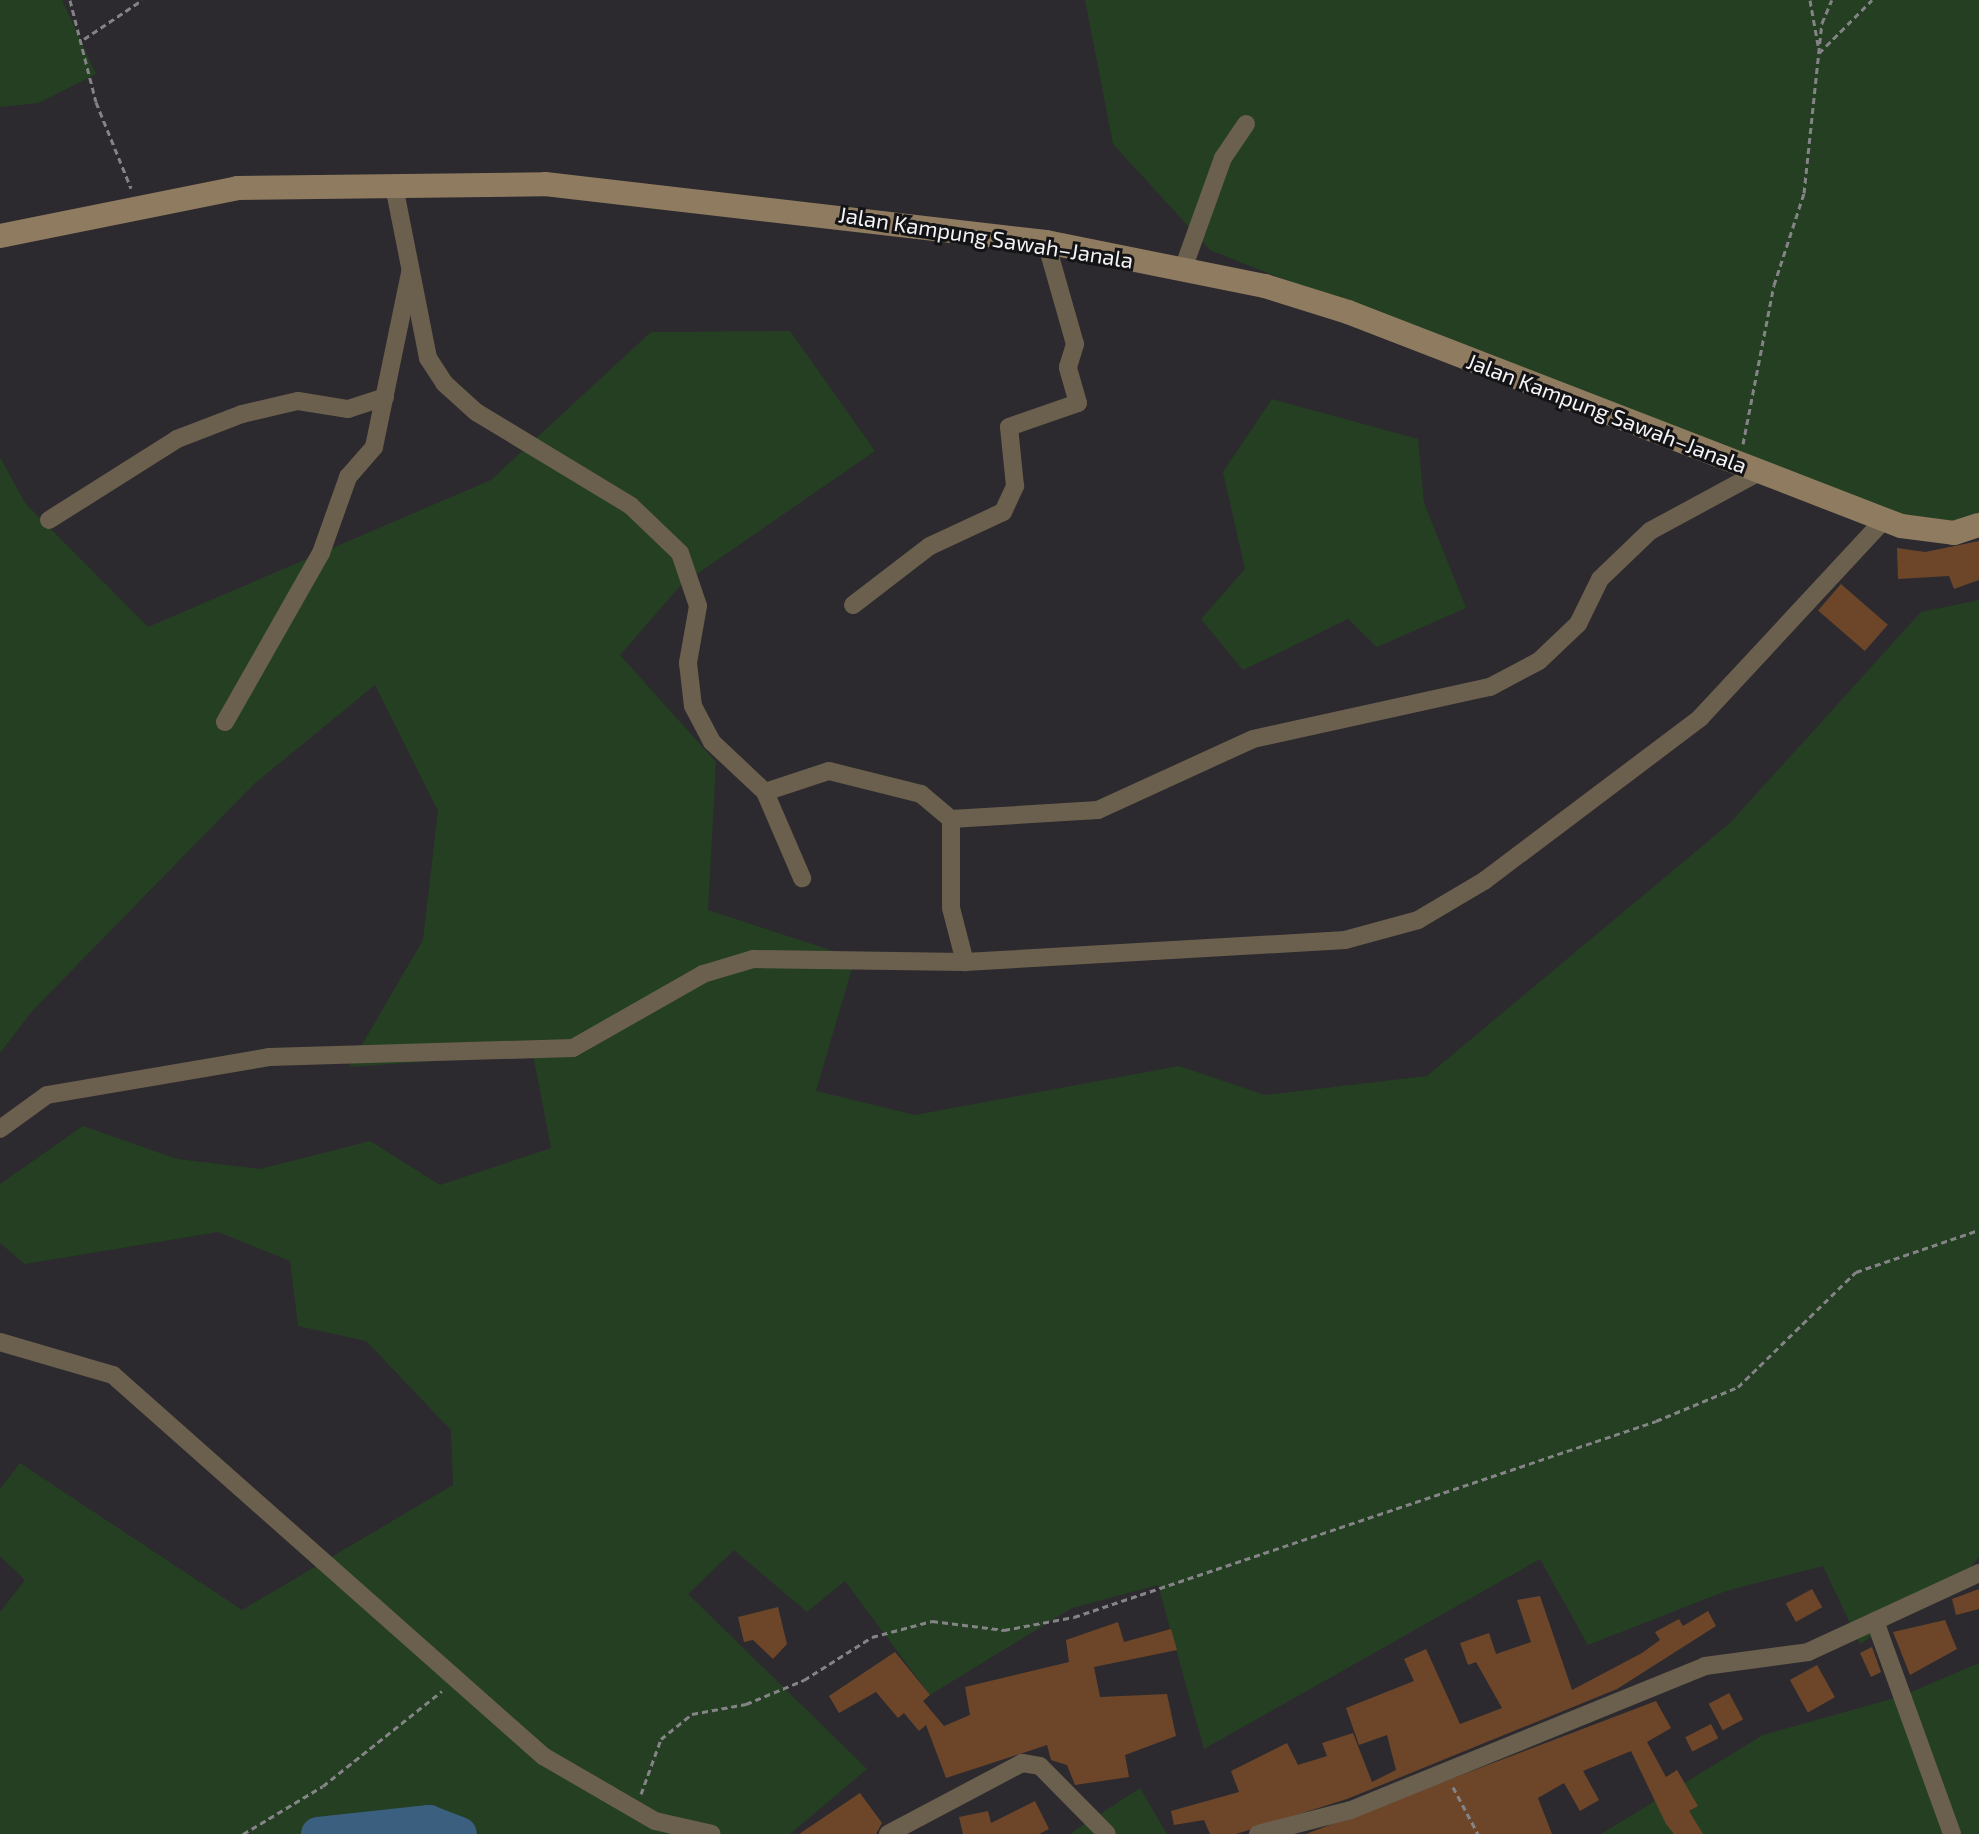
<!DOCTYPE html>
<html>
<head>
<meta charset="utf-8">
<style>
  body { margin:0 }
  #map { position:relative; width:1979px; height:1834px; overflow:hidden; background:#2c2a2e; font-family:"Exo 2",sans-serif }
  div>[style] { position:absolute }
  [style*='--x'] { left:calc(var(--x)*1px); top:calc(var(--y)*1px); width:calc(var(--w)*1px); rotate:calc(var(--a)*1deg) }
  .green>* { inset:0; background:#253f23 }
  .river>* { height:34px; margin:-17px; padding:0 17px; transform-origin:17px; border-radius:17px; background:#3a5f7f }
  .building>* { inset:0; background:#6d462a; transform-origin:0 0 }
  .path>* { height:3px; margin-top:-1.5px; transform-origin:0; background:repeating-linear-gradient(90deg,#848386 0 6px,transparent 0 10px) }
  .street>* { height:18px; margin:-9px; padding:0 9px; transform-origin:9px; border-radius:9px; background:#6b5f4e }
  .secondary>* { height:24px; margin:-12px; padding:0 12px; transform-origin:12px; border-radius:12px; background:#8f7c60 }
  span { translate:-50% -50%; white-space:nowrap; text-align:center; line-height:1.15; -webkit-text-stroke:6px #141315; paint-order:stroke }
  .street-label { font-size:22px; color:#f4f3f6 }
</style>
</head>
<body>
<div id="map">
  <div class="green">
    <div style="clip-path:polygon(0 0,62px 0,96px 74px,39px 103px,0 107px)"></div>
    <div style="clip-path:polygon(1085px 0,1979px 0,1979px 523px,1901px 526px,1210px 250px,1113px 144px)"></div>
    <div style="clip-path:polygon(790px 331px,875px 451px,681px 585px,620px 655px,716px 762px,708px 910px,855px 958px,816px 1091px,915px 1115px,1179px 1066px,1265px 1095px,1427px 1076px,1730px 823px,1921px 612px,1979px 600px,1979px 1557px,1960px 1579px,1860px 1644px,1823px 1566px,1726px 1591px,1588px 1645px,1540px 1559px,1204px 1749px,1158px 1585px,1072px 1608px,930px 1695px,845px 1581px,807px 1612px,734px 1550px,688px 1594px,867px 1769px,790px 1834px,0 1834px,0 1612px,25px 1580px,0 1556px,0 1489px,20px 1463px,242px 1610px,453px 1485px,451px 1430px,366px 1341px,298px 1326px,290px 1261px,218px 1232px,25px 1264px,0 1243px,0 1184px,83px 1126px,177px 1159px,260px 1169px,370px 1141px,440px 1185px,551px 1148px,533px 1054px,349px 1067px,423px 940px,438px 811px,375px 685px,254px 784px,33px 1010px,0 1053px,0 457px,25px 503px,148px 627px,491px 480px,651px 332px)"></div>
    <div style="clip-path:polygon(1272px 399px,1418px 439px,1424px 503px,1466px 608px,1377px 647px,1348px 619px,1243px 670px,1201px 619px,1245px 569px,1223px 472px)"></div>
    <div style="clip-path:polygon(1979px 1663px,1979px 1834px,1601px 1834px,1763px 1735px,1902px 1696px)"></div>
    <div style="clip-path:polygon(1140px 1788px,1167px 1834px,1071px 1834px,1074px 1831px)"></div>
  </div>
  <div class="river">
    <div style="--x:318;--y:1834;--w:112;--a:-6.2"></div>
    <div style="--x:429;--y:1822;--w:33;--a:21"></div>
  </div>
  <div class="building">
    <div style="clip-path:polygon(1979px 541px,1979px 580px,1954px 589px,1949px 576px,1898px 579px,1897px 548px,1925px 552px)"></div>
    <div style="left:1841px;top:584px;width:62px;height:35px;rotate:41deg"></div>
    <div style="left:1812px;top:1589px;width:21px;height:30px;rotate:61deg"></div>
    <div style="clip-path:polygon(1979px 1589px,1979px 1609px,1956px 1615px,1952px 1599px)"></div>
    <div style="clip-path:polygon(1540px 1596px,1572px 1690px,1642px 1653px,1660px 1640px,1655px 1632px,1679px 1619px,1683px 1626px,1708px 1611px,1716px 1626px,1617px 1689px,1347px 1799px,1236px 1834px,1210px 1834px,1204px 1820px,1174px 1825px,1171px 1811px,1239px 1792px,1231px 1771px,1287px 1743px,1298px 1765px,1327px 1756px,1322px 1743px,1353px 1733px,1372px 1782px,1396px 1770px,1387px 1735px,1359px 1745px,1346px 1708px,1414px 1681px,1404px 1659px,1426px 1649px,1460px 1724px,1502px 1708px,1476px 1662px,1468px 1665px,1460px 1643px,1489px 1633px,1496px 1654px,1531px 1642px,1517px 1600px)"></div>
    <div style="clip-path:polygon(778px 1607px,787px 1644px,773px 1659px,753px 1640px,744px 1642px,738px 1617px)"></div>
    <div style="clip-path:polygon(1945px 1620px,1957px 1649px,1910px 1675px,1893px 1632px)"></div>
    <div style="clip-path:polygon(1118px 1622px,1124px 1642px,1171px 1629px,1177px 1650px,1094px 1667px,1100px 1697px,1167px 1694px,1176px 1736px,1125px 1755px,1129px 1777px,1075px 1785px,1067px 1765px,1051px 1760px,1047px 1745px,946px 1778px,926px 1725px,919px 1731px,904px 1713px,898px 1718px,876px 1692px,839px 1713px,829px 1696px,895px 1652px,930px 1695px,923px 1701px,944px 1726px,970px 1715px,965px 1687px,1069px 1662px,1066px 1640px)"></div>
    <div style="clip-path:polygon(1872px 1647px,1881px 1672px,1871px 1677px,1860px 1653px)"></div>
    <div style="left:1817px;top:1665px;width:37px;height:31px;rotate:61deg"></div>
    <div style="left:1729px;top:1693px;width:30px;height:23px;rotate:62deg"></div>
    <div style="clip-path:polygon(1656px 1701px,1671px 1728px,1647px 1742px,1666px 1777px,1677px 1770px,1698px 1806px,1689px 1811px,1703px 1834px,1674px 1834px,1666px 1824px,1631px 1751px,1583px 1771px,1599px 1800px,1580px 1811px,1564px 1783px,1538px 1798px,1552px 1834px,1306px 1834px)"></div>
    <div style="left:1711px;top:1724px;width:16px;height:29px;rotate:63deg"></div>
    <div style="clip-path:polygon(860px 1793px,882px 1823px,876px 1834px,799px 1834px)"></div>
    <div style="clip-path:polygon(1035px 1801px,1049px 1829px,1039px 1834px,963px 1834px,959px 1817px,988px 1811px,991px 1823px)"></div>
  </div>
  <div class="path">
    <div style="--x:70;--y:0;--w:105;--a:75.7"></div>
    <div style="--x:96;--y:102;--w:93;--a:67.9"></div>
    <div style="--x:1810;--y:0;--w:46;--a:79.9"></div>
    <div style="--x:84;--y:39;--w:70;--a:-33.9"></div>
    <div style="--x:1819;--y:53;--w:75;--a:-45"></div>
    <div style="--x:1743;--y:444;--w:162;--a:-79"></div>
    <div style="--x:1774;--y:285;--w:97;--a:-71.9"></div>
    <div style="--x:1804;--y:193;--w:171;--a:-84"></div>
    <div style="--x:1822;--y:23;--w:25;--a:-67"></div>
    <div style="--x:1453;--y:1787;--w:53;--a:62"></div>
    <div style="--x:641;--y:1794;--w:59;--a:-70"></div>
    <div style="--x:661;--y:1739;--w:40;--a:-39"></div>
    <div style="--x:692;--y:1714;--w:55;--a:-10.5"></div>
    <div style="--x:746;--y:1704;--w:63;--a:-22.5"></div>
    <div style="--x:804;--y:1680;--w:80;--a:-32.3"></div>
    <div style="--x:872;--y:1637;--w:62;--a:-14.9"></div>
    <div style="--x:932;--y:1621;--w:73;--a:7.1"></div>
    <div style="--x:1004;--y:1630;--w:71;--a:-10.5"></div>
    <div style="--x:1074;--y:1617;--w:614;--a:-18.61"></div>
    <div style="--x:1656;--y:1421;--w:89;--a:-22.5"></div>
    <div style="--x:1738;--y:1387;--w:165;--a:-44.3"></div>
    <div style="--x:1856;--y:1272;--w:130;--a:-18.9"></div>
    <div style="--x:243;--y:1834;--w:93;--a:-31"></div>
    <div style="--x:323;--y:1786;--w:152;--a:-38.6"></div>
  </div>
  <div class="street">
    <div style="--x:394;--y:186;--w:175;--a:78.8"></div>
    <div style="--x:428;--y:358;--w:30;--a:57"></div>
    <div style="--x:444;--y:383;--w:43;--a:42.2"></div>
    <div style="--x:476;--y:412;--w:181;--a:31.2"></div>
    <div style="--x:631;--y:506;--w:68;--a:43.8"></div>
    <div style="--x:680;--y:553;--w:56;--a:71.2"></div>
    <div style="--x:698;--y:606;--w:58;--a:100"></div>
    <div style="--x:688;--y:663;--w:43;--a:83.4"></div>
    <div style="--x:693;--y:706;--w:41;--a:62.2"></div>
    <div style="--x:712;--y:742;--w:73;--a:43.3"></div>
    <div style="--x:765;--y:792;--w:94;--a:66.7"></div>
    <div style="--x:1183;--y:269;--w:118;--a:-70.2"></div>
    <div style="--x:1223;--y:158;--w:41;--a:-55.9"></div>
    <div style="--x:49;--y:520;--w:151;--a:-32.3"></div>
    <div style="--x:177;--y:439;--w:70;--a:-21"></div>
    <div style="--x:242;--y:414;--w:57;--a:-13.1"></div>
    <div style="--x:298;--y:401;--w:51;--a:9.1"></div>
    <div style="--x:348;--y:409;--w:39;--a:-18"></div>
    <div style="--x:853;--y:605;--w:97;--a:-37.5"></div>
    <div style="--x:930;--y:546;--w:81;--a:-25"></div>
    <div style="--x:1003;--y:512;--w:29;--a:-65"></div>
    <div style="--x:1015;--y:486;--w:59;--a:-95.8"></div>
    <div style="--x:1009;--y:427;--w:73;--a:-19.2"></div>
    <div style="--x:1078;--y:403;--w:37;--a:-106"></div>
    <div style="--x:1068;--y:367;--w:24;--a:-73"></div>
    <div style="--x:1075;--y:344;--w:106;--a:-105.9"></div>
    <div style="--x:225;--y:722;--w:194;--a:-60.4"></div>
    <div style="--x:321;--y:553;--w:81;--a:-70.4"></div>
    <div style="--x:348;--y:477;--w:40;--a:-49"></div>
    <div style="--x:374;--y:447;--w:178;--a:-78.3"></div>
    <div style="--x:765;--y:792;--w:67;--a:-18.2"></div>
    <div style="--x:829;--y:771;--w:95;--a:14"></div>
    <div style="--x:921;--y:794;--w:39;--a:40"></div>
    <div style="--x:951;--y:819;--w:147;--a:-3.5"></div>
    <div style="--x:1098;--y:810;--w:170;--a:-24.6"></div>
    <div style="--x:1253;--y:739;--w:243;--a:-12.4"></div>
    <div style="--x:1490;--y:687;--w:55;--a:-28"></div>
    <div style="--x:1539;--y:661;--w:54;--a:-43.5"></div>
    <div style="--x:1578;--y:624;--w:50;--a:-63.9"></div>
    <div style="--x:1600;--y:579;--w:69;--a:-43.8"></div>
    <div style="--x:1650;--y:531;--w:124;--a:-28.4"></div>
    <div style="--x:951;--y:819;--w:89;--a:90"></div>
    <div style="--x:951;--y:908;--w:56;--a:75.5"></div>
    <div style="--x:0;--y:1129;--w:58;--a:-35.9"></div>
    <div style="--x:47;--y:1095;--w:225;--a:-9.7"></div>
    <div style="--x:269;--y:1057;--w:304;--a:-1.7"></div>
    <div style="--x:573;--y:1048;--w:150;--a:-29.6"></div>
    <div style="--x:703;--y:974;--w:52;--a:-16.7"></div>
    <div style="--x:753;--y:959;--w:212;--a:0.8"></div>
    <div style="--x:965;--y:962;--w:381;--a:-3.3"></div>
    <div style="--x:1345;--y:940;--w:76;--a:-15.3"></div>
    <div style="--x:1418;--y:920;--w:77;--a:-30.6"></div>
    <div style="--x:1484;--y:881;--w:271;--a:-37"></div>
    <div style="--x:1700;--y:718;--w:270;--a:-47.1"></div>
    <div style="--x:0;--y:1342;--w:118;--a:16.3"></div>
    <div style="--x:113;--y:1375;--w:575;--a:41.54"></div>
    <div style="--x:543;--y:1756;--w:129;--a:30.1"></div>
    <div style="--x:655;--y:1821;--w:58;--a:12.8"></div>
    <div style="--x:1875;--y:1621;--w:226;--a:70.1"></div>
    <div style="--x:888;--y:1834;--w:152;--a:-27.9"></div>
    <div style="--x:1022;--y:1763;--w:18;--a:9"></div>
    <div style="--x:1040;--y:1766;--w:95;--a:45.4"></div>
    <div style="--x:1258;--y:1834;--w:96;--a:-14.5"></div>
    <div style="--x:1351;--y:1810;--w:382;--a:-22.1"></div>
    <div style="--x:1705;--y:1666;--w:104;--a:-7.7"></div>
    <div style="--x:1808;--y:1652;--w:188;--a:-24.8"></div>
  </div>
  <div class="secondary">
    <div style="--x:0;--y:236;--w:242;--a:-11.4"></div>
    <div style="--x:237;--y:188;--w:308;--a:-0.7"></div>
    <div style="--x:545;--y:184;--w:504;--a:6.6"></div>
    <div style="--x:1046;--y:242;--w:223;--a:11.4"></div>
    <div style="--x:1265;--y:286;--w:87;--a:17.4"></div>
    <div style="--x:1348;--y:312;--w:593;--a:21.16"></div>
    <div style="--x:1901;--y:526;--w:53;--a:7.5"></div>
    <div style="--x:1954;--y:533;--w:26;--a:-18"></div>
  </div>
  <div class="street-label">
    <span style="left:986px;top:237px;rotate:9deg">Jalan Kampung Sawah–Janala</span>
    <span style="left:1607px;top:413px;rotate:21deg">Jalan Kampung Sawah–Janala</span>
  </div>
</div>
</body>
</html>
